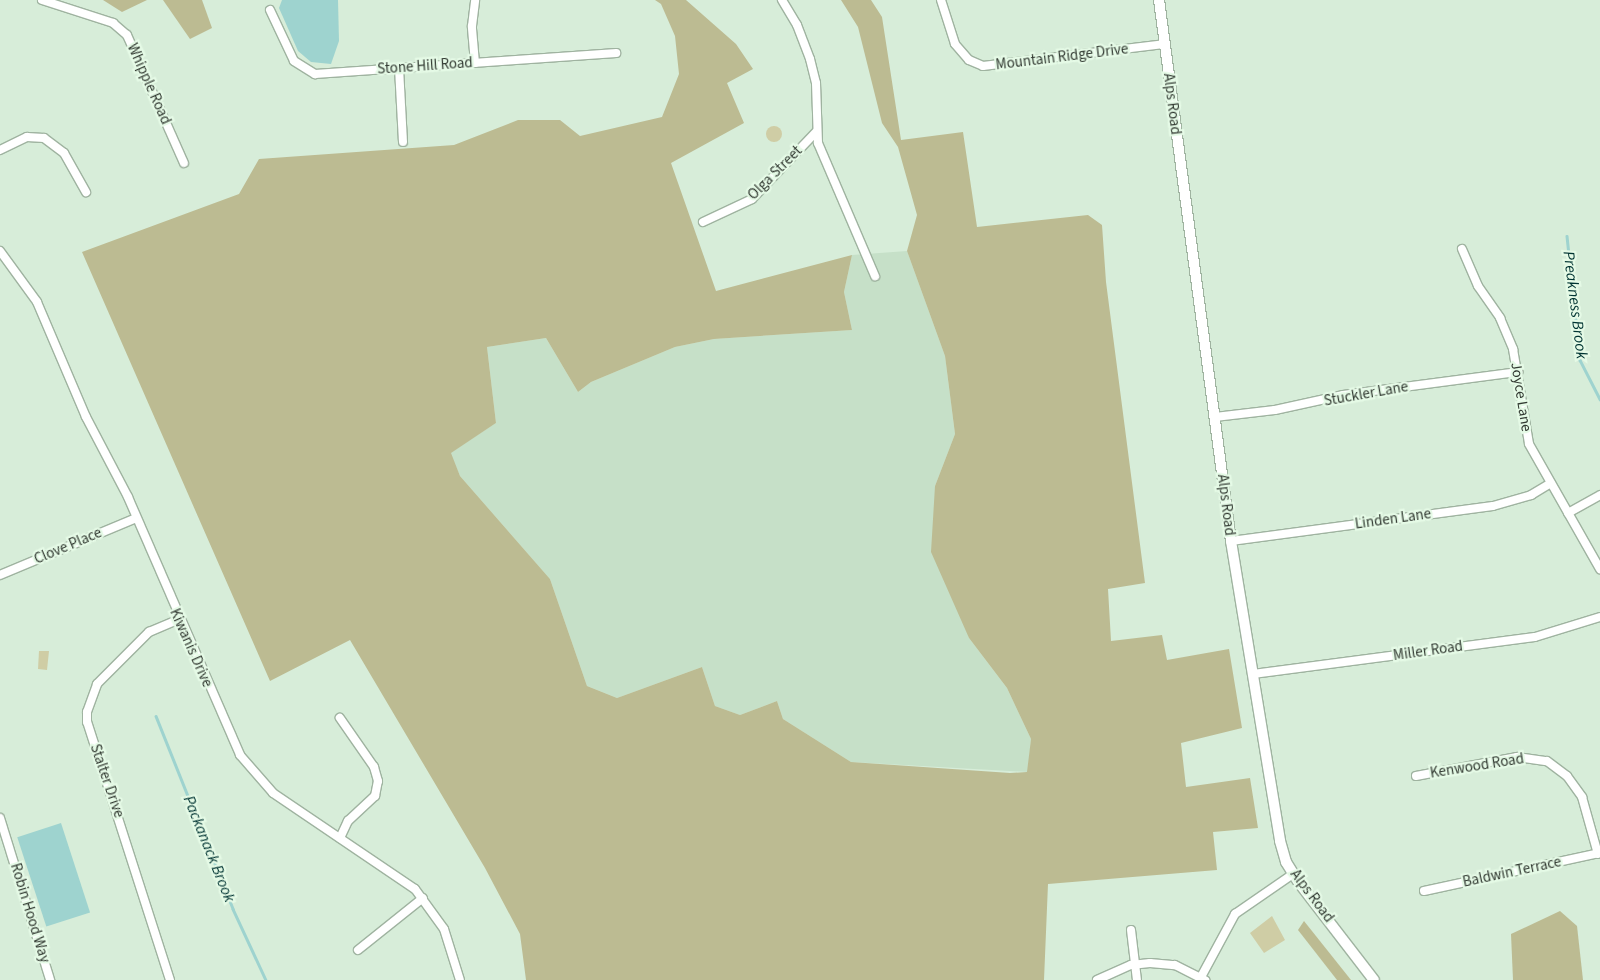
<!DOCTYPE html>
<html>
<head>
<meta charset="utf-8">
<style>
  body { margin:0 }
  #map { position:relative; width:1600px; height:980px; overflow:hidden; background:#d7edd9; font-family:"Source Sans 3",sans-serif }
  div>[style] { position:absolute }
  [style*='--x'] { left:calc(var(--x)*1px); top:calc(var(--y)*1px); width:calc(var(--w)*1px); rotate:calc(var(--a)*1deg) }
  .built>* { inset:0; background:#c6e0c8 }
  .green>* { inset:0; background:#cfcda5 }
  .round { border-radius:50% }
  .forest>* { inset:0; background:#bcbb92 }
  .water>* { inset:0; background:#9ed3cf; transform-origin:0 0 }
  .stream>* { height:2.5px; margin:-1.25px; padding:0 1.25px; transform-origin:1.25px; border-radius:1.25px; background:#9ed3cf }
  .roads { filter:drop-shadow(1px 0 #9fb3a0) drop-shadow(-1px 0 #9fb3a0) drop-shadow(0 1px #9fb3a0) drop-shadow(0 -1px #9fb3a0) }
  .minor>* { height:8px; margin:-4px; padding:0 4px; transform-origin:4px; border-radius:4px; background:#fff }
  .secondary>* { height:10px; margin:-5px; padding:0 5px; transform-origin:5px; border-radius:5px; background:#fff }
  span { translate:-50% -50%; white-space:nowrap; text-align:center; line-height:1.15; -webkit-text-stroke:4.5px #e5fae6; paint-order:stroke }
  .street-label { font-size:15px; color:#323a32 }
  .water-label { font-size:16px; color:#003432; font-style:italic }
</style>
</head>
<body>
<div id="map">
  <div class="built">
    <div style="clip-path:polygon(907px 251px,945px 356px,955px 434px,935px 486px,969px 638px,1007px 688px,1031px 739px,1028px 772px,851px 762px,783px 719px,777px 701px,740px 715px,715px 706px,702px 667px,617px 698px,587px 686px,550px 579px,460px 476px,450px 453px,496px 423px,487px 347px,546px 338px,578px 392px,591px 382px,675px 347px,714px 339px,852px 330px,844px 292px,852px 255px)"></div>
  </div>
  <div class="green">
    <div class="round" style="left:766px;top:126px;width:16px;height:16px"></div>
    <div style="clip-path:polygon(39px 651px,49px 651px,47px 670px,38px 669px)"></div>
    <div style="clip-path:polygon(1272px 916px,1285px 940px,1264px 953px,1250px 933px)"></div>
  </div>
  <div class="forest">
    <div style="clip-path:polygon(103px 0,147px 0,122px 12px)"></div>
    <div style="clip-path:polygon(163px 0,202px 0,212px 28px,190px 39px)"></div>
    <div style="clip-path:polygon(655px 0,686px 0,736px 44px,753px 69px,727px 83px,744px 123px,671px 163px,716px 291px,852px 255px,844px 292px,852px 330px,714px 339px,675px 347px,591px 382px,578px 392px,546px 338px,487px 347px,496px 423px,451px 453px,460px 476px,550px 579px,587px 686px,617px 698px,702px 667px,715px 706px,740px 715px,777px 701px,783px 719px,851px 762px,1010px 773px,1027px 772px,1031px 739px,1007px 688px,969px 638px,931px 552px,935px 486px,955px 434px,945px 356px,907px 251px,917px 215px,898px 147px,882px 123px,858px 27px,841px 0,871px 0,882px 17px,901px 140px,963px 132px,977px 227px,1088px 215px,1102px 225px,1106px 282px,1145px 583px,1108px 589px,1111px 641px,1162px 635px,1167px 660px,1229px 649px,1242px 728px,1181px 743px,1186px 787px,1250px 778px,1258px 828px,1213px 832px,1217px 870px,1048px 884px,1044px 980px,526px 980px,520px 934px,485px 868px,350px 640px,270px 681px,82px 252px,239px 194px,259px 159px,454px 145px,518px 120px,560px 120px,580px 136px,662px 117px,679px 74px,675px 36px,661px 4px)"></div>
    <div style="clip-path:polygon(1560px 911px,1577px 926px,1583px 980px,1513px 980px,1511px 934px)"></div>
    <div style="clip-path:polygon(1304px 921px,1351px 980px,1337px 980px,1298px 930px)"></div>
  </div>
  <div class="water">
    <div style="clip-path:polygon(282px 0,338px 0,339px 41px,331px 64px,311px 62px,298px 51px,279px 8px)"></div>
    <div style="left:61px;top:823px;width:94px;height:46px;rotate:72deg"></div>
  </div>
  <div class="stream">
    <div style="--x:1567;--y:236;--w:125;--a:84"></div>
    <div style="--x:1580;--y:360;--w:44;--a:62.9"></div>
    <div style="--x:156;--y:716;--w:208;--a:68.2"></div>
    <div style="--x:233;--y:909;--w:78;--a:65.1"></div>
  </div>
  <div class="roads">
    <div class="minor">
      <div style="--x:42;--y:0;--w:75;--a:17.9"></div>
      <div style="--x:113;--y:23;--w:18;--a:41"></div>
      <div style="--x:127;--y:35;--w:140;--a:66"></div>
      <div style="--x:782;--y:0;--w:29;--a:59"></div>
      <div style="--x:797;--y:25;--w:36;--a:69"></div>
      <div style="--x:810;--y:59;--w:25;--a:76"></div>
      <div style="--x:816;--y:83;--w:60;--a:88.1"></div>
      <div style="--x:818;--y:143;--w:145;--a:66.8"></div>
      <div style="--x:941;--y:0;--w:46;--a:72.3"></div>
      <div style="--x:955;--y:44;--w:21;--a:49"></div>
      <div style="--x:969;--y:60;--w:15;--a:23"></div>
      <div style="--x:983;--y:66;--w:182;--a:-6.9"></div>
      <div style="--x:270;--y:10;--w:56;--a:64.8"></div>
      <div style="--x:294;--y:61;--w:25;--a:32"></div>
      <div style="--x:315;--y:74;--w:302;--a:-4"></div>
      <div style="--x:475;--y:63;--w:37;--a:-95"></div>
      <div style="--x:472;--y:26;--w:26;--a:-83"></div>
      <div style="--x:399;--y:68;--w:74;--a:86.9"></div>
      <div style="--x:0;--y:150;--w:30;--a:-26"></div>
      <div style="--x:27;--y:137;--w:17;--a:3"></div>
      <div style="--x:44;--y:138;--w:25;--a:37"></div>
      <div style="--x:64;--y:153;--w:45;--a:60.6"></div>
      <div style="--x:703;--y:222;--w:54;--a:-25.1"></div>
      <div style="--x:752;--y:199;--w:93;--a:-46.3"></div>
      <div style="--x:1462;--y:249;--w:40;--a:66.6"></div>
      <div style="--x:1478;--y:286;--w:39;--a:55"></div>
      <div style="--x:1500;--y:318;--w:34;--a:67"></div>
      <div style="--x:1513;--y:349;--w:96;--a:80.4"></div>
      <div style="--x:1529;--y:444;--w:144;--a:60.4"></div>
      <div style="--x:0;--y:251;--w:63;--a:54"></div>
      <div style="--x:37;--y:302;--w:125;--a:66.9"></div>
      <div style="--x:86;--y:417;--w:90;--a:62.3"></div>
      <div style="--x:128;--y:497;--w:281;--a:66.5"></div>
      <div style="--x:240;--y:755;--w:50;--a:49"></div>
      <div style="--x:273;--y:793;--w:171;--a:34.1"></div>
      <div style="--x:415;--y:889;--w:49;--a:54.1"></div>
      <div style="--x:444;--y:929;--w:53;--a:72.6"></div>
      <div style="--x:1215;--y:417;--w:60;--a:-6.7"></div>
      <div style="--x:1275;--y:410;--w:70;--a:-12.4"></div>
      <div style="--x:1343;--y:395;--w:177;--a:-7.5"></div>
      <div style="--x:1568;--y:513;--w:37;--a:-29"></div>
      <div style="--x:1231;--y:541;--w:264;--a:-7.6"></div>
      <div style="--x:1493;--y:506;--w:40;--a:-16"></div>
      <div style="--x:1531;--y:495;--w:23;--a:-31"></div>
      <div style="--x:0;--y:575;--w:147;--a:-22.7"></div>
      <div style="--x:1253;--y:674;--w:284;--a:-7.5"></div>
      <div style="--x:1535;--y:637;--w:68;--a:-17.1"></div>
      <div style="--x:1416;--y:776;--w:103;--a:-10.7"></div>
      <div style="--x:1517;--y:757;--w:30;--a:8"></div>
      <div style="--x:1547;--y:761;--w:25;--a:37"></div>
      <div style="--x:1567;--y:776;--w:26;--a:54"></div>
      <div style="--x:1582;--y:797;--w:59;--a:74.3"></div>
      <div style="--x:0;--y:818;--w:170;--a:72.8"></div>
      <div style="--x:340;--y:838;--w:19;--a:-65"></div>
      <div style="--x:348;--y:821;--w:37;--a:-43"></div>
      <div style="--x:375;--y:796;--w:15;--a:-79"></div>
      <div style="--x:378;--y:781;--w:15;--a:-106"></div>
      <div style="--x:374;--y:767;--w:60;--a:-124.8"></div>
      <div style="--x:1424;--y:891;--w:180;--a:-12.2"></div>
      <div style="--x:1131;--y:930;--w:50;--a:83.2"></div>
      <div style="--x:358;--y:950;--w:83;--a:-38.7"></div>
      <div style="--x:1201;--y:977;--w:72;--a:-61.6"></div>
      <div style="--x:1235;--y:914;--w:70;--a:-34.6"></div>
      <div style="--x:170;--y:980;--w:271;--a:-107.8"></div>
      <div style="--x:87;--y:722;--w:10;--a:-90"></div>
      <div style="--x:87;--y:712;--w:30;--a:-70"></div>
      <div style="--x:97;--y:684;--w:74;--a:-45"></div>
      <div style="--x:149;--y:632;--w:33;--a:-23"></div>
      <div style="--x:1097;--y:980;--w:37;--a:-24"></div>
      <div style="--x:1131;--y:965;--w:19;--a:-6"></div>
      <div style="--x:1150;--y:963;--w:25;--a:5"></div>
      <div style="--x:1175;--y:965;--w:34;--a:27"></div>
    </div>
    <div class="secondary">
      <div style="--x:1159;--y:0;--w:546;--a:82.42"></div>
      <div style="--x:1231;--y:541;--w:304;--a:80.7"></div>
      <div style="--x:1280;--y:841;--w:22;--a:74"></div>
      <div style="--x:1286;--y:862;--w:26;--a:58"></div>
      <div style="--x:1300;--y:884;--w:121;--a:52.4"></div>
    </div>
  </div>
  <div class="street-label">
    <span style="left:1062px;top:57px;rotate:-7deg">Mountain Ridge Drive</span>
    <span style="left:425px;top:66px;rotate:-4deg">Stone Hill Road</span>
    <span style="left:149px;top:84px;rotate:66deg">Whipple Road</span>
    <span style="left:1172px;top:104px;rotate:83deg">Alps Road</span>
    <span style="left:775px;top:173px;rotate:-45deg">Olga Street</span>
    <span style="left:1366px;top:394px;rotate:-10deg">Stuckler Lane</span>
    <span style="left:1521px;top:397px;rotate:81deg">Joyce Lane</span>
    <span style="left:1226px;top:505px;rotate:83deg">Alps Road</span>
    <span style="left:1393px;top:519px;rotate:-8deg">Linden Lane</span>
    <span style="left:68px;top:546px;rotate:-23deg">Clove Place</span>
    <span style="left:191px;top:648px;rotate:66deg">Kiwanis Drive</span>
    <span style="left:1428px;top:651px;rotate:-8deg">Miller Road</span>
    <span style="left:1477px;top:766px;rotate:-9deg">Kenwood Road</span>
    <span style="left:107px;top:781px;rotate:71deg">Stalter Drive</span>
    <span style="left:1512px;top:872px;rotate:-12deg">Baldwin Terrace</span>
    <span style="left:1312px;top:896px;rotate:53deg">Alps Road</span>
    <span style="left:30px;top:913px;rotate:73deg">Robin Hood Way</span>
  </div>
  <div class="water-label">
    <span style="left:1575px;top:305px;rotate:83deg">Preakness Brook</span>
    <span style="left:209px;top:849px;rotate:68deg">Packanack Brook</span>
  </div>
</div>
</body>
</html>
